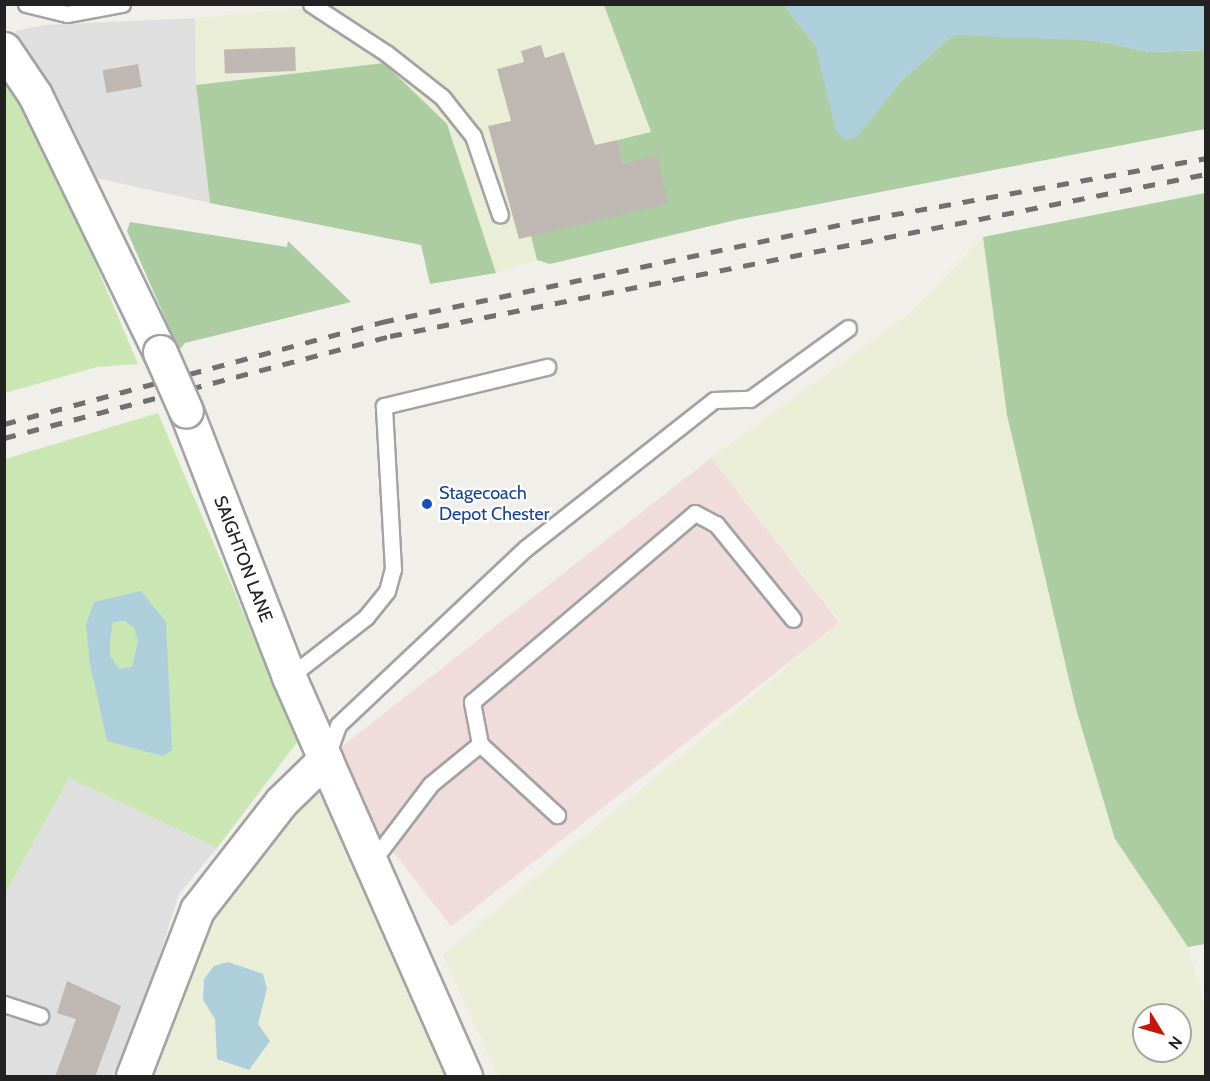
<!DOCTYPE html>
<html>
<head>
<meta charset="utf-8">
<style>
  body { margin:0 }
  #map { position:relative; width:1210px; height:1081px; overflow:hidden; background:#f1efe9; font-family:Cabin,sans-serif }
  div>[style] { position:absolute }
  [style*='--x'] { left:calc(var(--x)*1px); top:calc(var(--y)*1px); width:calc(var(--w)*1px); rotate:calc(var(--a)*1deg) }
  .residential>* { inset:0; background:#dfdfdf }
  .commercial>* { inset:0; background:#f0dcda; transform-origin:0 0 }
  .farmland>* { inset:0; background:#ebeed6 }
  .grass>* { inset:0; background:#cae7b3 }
  .forest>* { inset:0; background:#abcda1 }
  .water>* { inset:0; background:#adcedb }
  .building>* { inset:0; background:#bfb8b2; transform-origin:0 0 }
  .roads { filter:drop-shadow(2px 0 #a3a3a3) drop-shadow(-2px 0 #a3a3a3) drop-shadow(0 2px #a3a3a3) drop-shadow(0 -2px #a3a3a3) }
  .service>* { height:15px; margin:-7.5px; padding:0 7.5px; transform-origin:7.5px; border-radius:7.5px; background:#fff }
  .tertiary>* { height:33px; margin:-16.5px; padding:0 16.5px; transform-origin:16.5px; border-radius:16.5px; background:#fff }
  .rail>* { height:4.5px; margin-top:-2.25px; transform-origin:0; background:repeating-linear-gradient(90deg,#707070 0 12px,transparent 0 24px) }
  .bridges { filter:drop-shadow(2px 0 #a3a3a3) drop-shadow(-2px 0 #a3a3a3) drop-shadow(0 2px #a3a3a3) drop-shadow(0 -2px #a3a3a3) }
  .tertiary-bridge>* { height:33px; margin:-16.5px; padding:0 16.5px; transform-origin:16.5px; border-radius:16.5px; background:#fff }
  .dots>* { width:16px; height:16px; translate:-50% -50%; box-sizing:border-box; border:3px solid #fff; border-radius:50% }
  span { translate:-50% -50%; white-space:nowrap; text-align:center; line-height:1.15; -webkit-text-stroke:4.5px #fff; paint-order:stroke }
  .transit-label { font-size:18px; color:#164399 }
  .left { translate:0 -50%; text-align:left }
  .street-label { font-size:18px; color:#222 }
  .frame { position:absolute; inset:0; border:6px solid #222; pointer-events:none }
  .north { position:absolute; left:1132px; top:1003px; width:60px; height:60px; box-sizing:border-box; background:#fff; border:2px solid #a7a7a7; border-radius:50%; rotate:127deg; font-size:16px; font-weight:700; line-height:24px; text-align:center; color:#222 }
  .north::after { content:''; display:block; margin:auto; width:21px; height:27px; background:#c6170d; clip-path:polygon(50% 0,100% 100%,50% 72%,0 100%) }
</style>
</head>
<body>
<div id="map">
  <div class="residential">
    <div style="clip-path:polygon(195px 18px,196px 85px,210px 203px,91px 177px,15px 31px,44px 25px)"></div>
    <div style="clip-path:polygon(69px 778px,217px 848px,179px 894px,137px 1026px,112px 1076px,5px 1076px,5px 894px)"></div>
  </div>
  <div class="commercial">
    <div style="left:711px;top:458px;width:209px;height:493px;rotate:52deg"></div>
  </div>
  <div class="farmland">
    <div style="clip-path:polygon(344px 4px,604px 5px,651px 133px,623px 164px,657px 155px,668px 204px,532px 236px,537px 260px,496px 273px,447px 124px,384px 63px,196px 85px,195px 18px)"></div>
    <div style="clip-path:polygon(evenodd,983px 237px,1007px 415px,1115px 839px,1188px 947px,1205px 1009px,1205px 1076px,498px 1076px,443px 955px,841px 622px,711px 458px,909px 314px,983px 237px,1144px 1015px,1180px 1015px,1180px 1051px,1144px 1051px,1144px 1015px)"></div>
    <div style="clip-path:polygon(325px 759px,465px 1076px,133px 1076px,178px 950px)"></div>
  </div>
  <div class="grass">
    <div style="clip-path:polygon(4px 72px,55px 168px,138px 364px,97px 367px,5px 393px)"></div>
    <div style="clip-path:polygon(158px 413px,298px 741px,217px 848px,69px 778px,5px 894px,5px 459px)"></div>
  </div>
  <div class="forest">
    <div style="clip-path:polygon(604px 5px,784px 5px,815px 45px,857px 136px,901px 81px,953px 35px,971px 32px,1099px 41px,1149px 52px,1205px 50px,1205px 129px,736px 220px,550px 264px,537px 260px,531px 236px,657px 156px,623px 164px,618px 140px,651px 132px)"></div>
    <div style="clip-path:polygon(384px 63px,447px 124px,496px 273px,430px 284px,421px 245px,210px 203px,196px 85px)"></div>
    <div style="clip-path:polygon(1205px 193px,1205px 944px,1188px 947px,1115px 839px,1076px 709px,1007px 415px,983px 237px)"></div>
    <div style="clip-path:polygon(130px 222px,287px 247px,288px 241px,351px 302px,185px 343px,179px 350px,127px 231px)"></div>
  </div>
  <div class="water">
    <div style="clip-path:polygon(784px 5px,1205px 5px,1205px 50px,1149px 52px,1099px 41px,953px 35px,901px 81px,857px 137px,846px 141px,836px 131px,815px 45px)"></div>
    <div style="clip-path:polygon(evenodd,141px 591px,166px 622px,172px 750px,163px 756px,107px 741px,90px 664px,86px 625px,94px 602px,141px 591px,125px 621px,134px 628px,138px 641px,132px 667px,119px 669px,110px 656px,110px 640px,113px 622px,125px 621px)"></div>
    <div style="clip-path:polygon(228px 962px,263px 974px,267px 989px,258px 1024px,270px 1041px,249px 1070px,217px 1059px,215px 1019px,203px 1000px,204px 979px,214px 966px)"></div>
  </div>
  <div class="building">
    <div style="clip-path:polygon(541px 45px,545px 58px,564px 52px,595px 145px,618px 140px,623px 164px,657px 155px,668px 204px,519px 239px,488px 126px,511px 121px,497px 69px,524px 62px,521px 51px)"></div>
    <div style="left:295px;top:47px;width:24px;height:71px;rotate:88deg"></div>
    <div style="left:138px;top:64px;width:23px;height:36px;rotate:80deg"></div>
    <div style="clip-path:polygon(67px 981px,121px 1006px,95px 1077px,55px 1077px,76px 1019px,57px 1013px)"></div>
  </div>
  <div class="roads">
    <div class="service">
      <div style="--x:26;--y:4;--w:42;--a:13.7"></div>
      <div style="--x:67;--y:14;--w:56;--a:-10.3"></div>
      <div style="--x:311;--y:4;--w:90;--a:33.2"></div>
      <div style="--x:386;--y:53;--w:71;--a:38.2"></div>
      <div style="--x:442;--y:97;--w:50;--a:51.5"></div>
      <div style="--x:473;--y:136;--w:83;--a:71.1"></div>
      <div style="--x:289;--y:677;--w:98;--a:-37.9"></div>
      <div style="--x:366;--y:617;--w:33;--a:-51"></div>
      <div style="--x:387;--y:591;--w:23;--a:-75"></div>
      <div style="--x:393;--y:569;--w:163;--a:-93.2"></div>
      <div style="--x:384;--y:406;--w:168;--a:-13.5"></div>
      <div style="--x:480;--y:744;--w:43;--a:-100.8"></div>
      <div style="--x:472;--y:702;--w:292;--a:-40.3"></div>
      <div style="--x:695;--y:513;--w:24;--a:28"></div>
      <div style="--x:716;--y:524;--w:122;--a:51"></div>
      <div style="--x:327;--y:756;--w:33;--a:-70"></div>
      <div style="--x:338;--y:725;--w:258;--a:-43.3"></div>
      <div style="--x:526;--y:548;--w:239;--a:-38.2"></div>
      <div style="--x:714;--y:400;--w:36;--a:-2"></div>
      <div style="--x:750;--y:399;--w:121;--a:-35.9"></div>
      <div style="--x:371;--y:863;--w:99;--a:-52.8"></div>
      <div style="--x:431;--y:784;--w:63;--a:-39.2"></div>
      <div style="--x:480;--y:744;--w:105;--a:42.7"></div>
      <div style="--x:4;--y:1004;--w:38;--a:18"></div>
    </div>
    <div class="tertiary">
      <div style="--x:4;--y:49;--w:55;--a:56"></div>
      <div style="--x:35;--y:95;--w:286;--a:64.1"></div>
      <div style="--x:186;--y:411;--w:285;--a:68.8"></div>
      <div style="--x:289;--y:677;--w:436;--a:66.2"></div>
      <div style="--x:133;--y:1076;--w:178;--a:-68.9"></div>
      <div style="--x:197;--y:910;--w:137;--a:-52.1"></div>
      <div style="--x:281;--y:802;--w:62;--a:-44.3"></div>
    </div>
  </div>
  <div class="rail">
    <div style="--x:4;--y:424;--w:392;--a:-15.1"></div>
    <div style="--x:382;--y:322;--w:497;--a:-12"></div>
    <div style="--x:868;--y:219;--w:343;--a:-10.2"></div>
    <div style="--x:4;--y:438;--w:399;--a:-14.8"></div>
    <div style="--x:390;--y:336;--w:832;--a:-11.23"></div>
  </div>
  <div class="bridges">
    <div class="tertiary-bridge">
      <div style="--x:160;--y:352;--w:64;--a:66.2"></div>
    </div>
  </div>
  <div class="dots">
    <div style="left:427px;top:504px;background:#1a4fb4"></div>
  </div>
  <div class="transit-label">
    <span class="left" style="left:439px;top:504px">Stagecoach<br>Depot Chester</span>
  </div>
  <div class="street-label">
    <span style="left:243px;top:559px;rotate:69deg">SAIGHTON LANE</span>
  </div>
  <div class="frame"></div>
  <div class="north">N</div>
</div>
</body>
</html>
